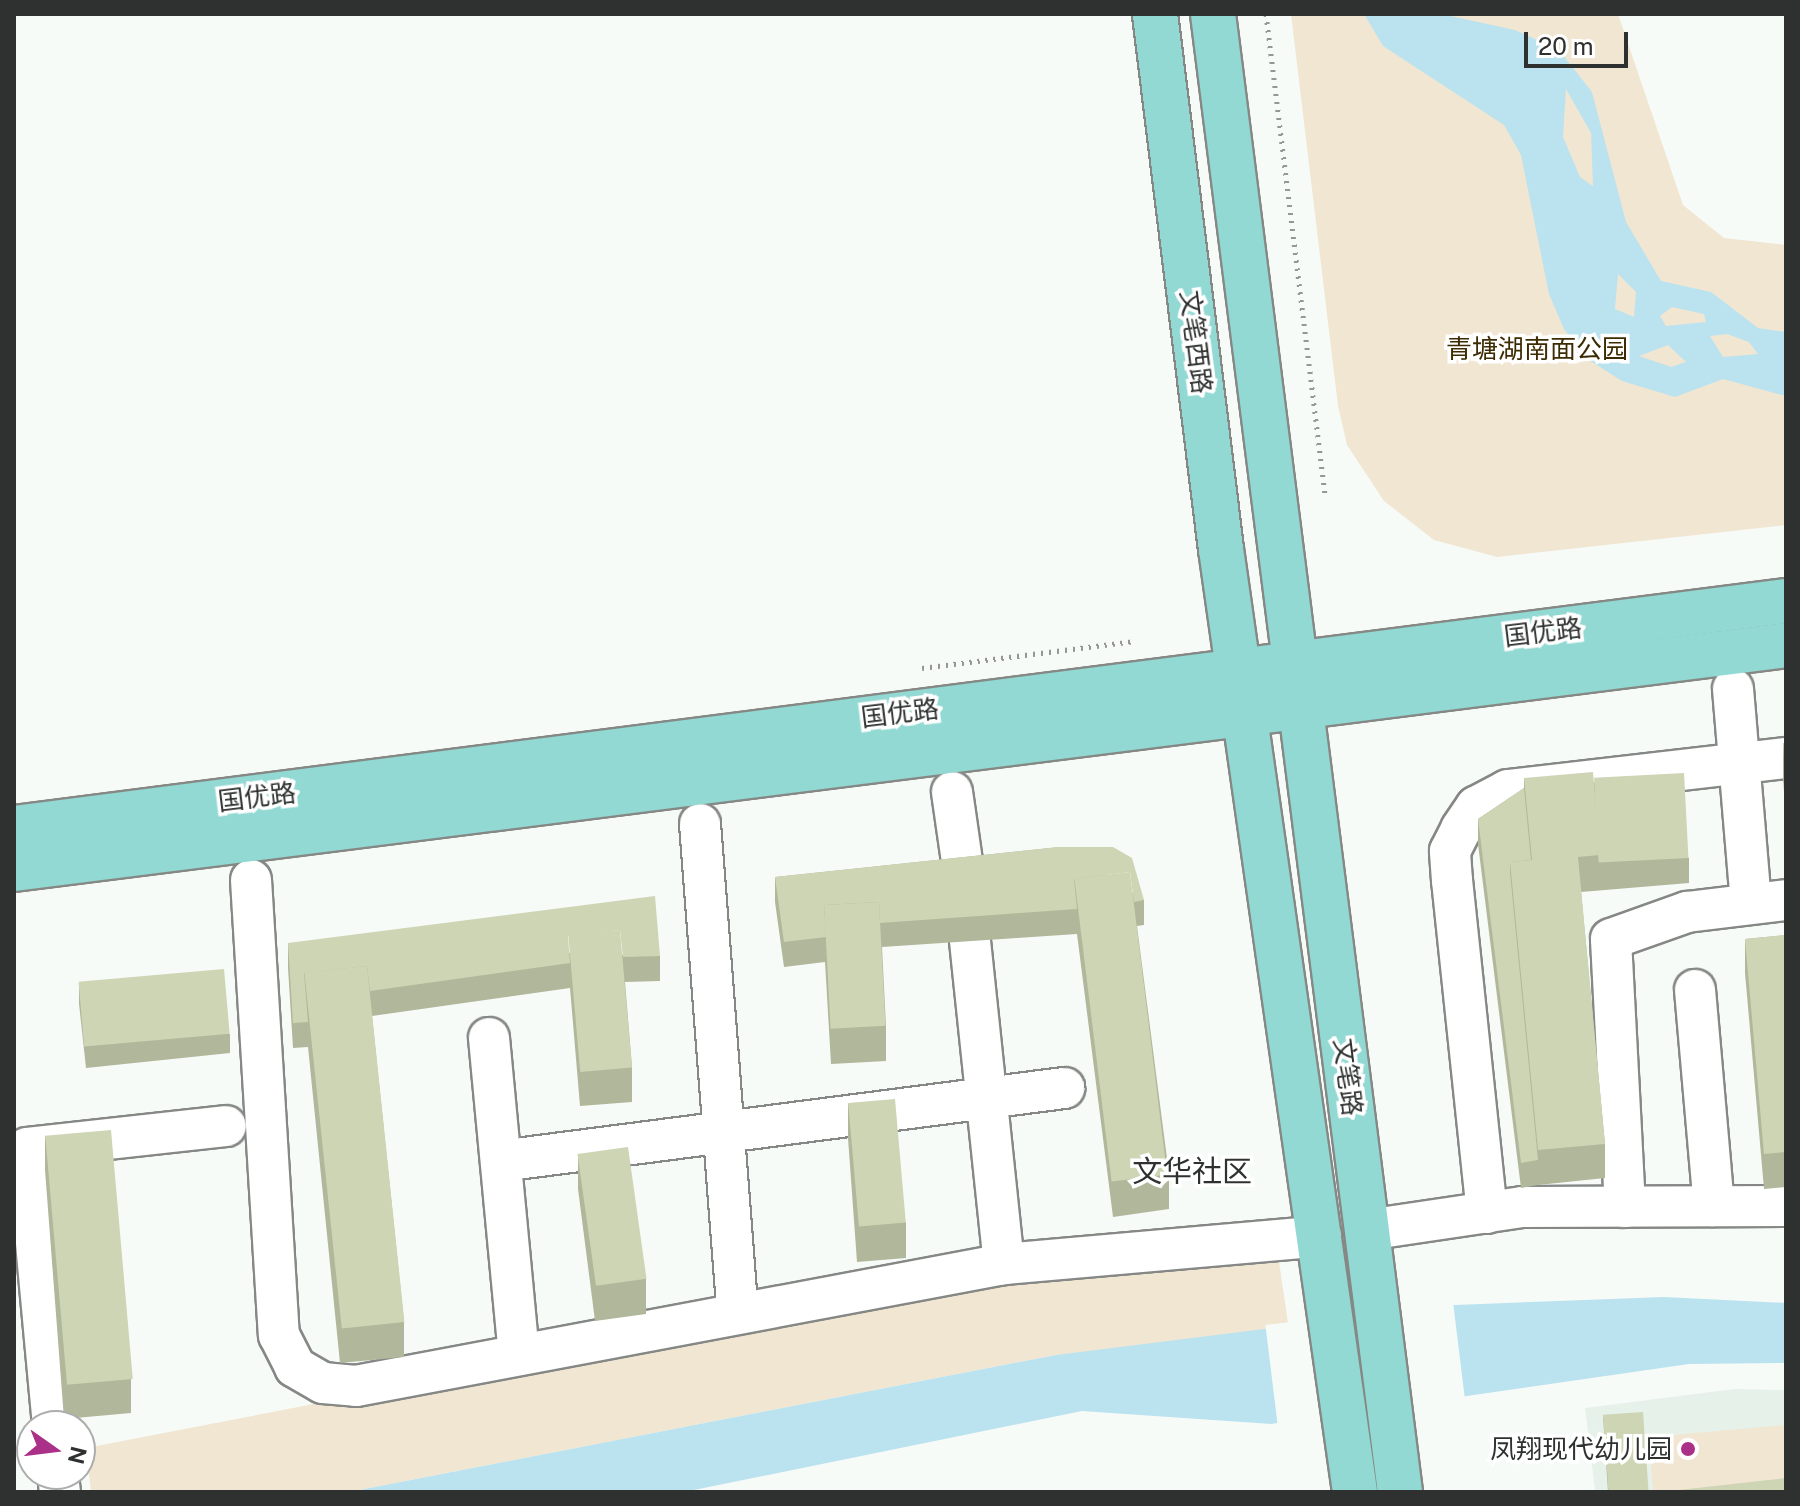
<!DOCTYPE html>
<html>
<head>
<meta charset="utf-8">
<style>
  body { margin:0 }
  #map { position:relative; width:1800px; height:1506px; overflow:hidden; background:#f7fbf8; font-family:"Public Sans","Noto Sans SC",sans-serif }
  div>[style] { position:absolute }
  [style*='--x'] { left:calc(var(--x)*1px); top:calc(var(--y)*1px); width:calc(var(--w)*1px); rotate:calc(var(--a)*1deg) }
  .built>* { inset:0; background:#e6f1e9 }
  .green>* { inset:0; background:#f1e6d2 }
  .water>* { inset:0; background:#bbe2ef }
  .pier>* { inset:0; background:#f7fbf8; transform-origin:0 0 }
  .path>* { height:5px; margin-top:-2.5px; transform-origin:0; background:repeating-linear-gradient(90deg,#949795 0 2px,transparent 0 8px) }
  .roads { filter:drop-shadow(2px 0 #858885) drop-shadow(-2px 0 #858885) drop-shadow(0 2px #858885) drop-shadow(0 -2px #858885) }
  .minor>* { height:40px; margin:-20px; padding:0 20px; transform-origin:20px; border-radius:20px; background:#fff }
  .major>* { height:44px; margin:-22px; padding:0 22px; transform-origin:22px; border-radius:22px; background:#92d9d3 }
  .wall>* { inset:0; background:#b0b79b }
  .building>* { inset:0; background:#cdd5b4; transform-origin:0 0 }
  .dots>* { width:22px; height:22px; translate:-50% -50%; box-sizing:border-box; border:4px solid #fff; border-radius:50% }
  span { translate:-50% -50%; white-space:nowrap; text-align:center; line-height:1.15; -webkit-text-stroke:7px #fff; paint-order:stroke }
  .street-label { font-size:26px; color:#2f3130 }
  .park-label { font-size:26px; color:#3d2c03 }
  .poi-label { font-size:26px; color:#2f3130 }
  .right { translate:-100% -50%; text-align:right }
  .quarter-label { font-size:30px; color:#2f3130 }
  .frame { position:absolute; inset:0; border:16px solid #2f3130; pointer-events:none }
  .north { position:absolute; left:16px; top:1410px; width:80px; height:80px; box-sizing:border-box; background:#fff; border:2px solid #acadac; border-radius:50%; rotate:104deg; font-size:22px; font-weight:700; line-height:32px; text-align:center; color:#2f3130 }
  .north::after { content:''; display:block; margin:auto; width:28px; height:36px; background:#aa3187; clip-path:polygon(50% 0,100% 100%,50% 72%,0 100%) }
  .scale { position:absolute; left:1524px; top:32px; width:104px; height:36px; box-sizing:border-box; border:4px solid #2f3130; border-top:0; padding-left:10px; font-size:24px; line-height:28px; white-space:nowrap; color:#2f3130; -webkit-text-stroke:6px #fff; paint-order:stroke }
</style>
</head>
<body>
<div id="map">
  <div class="built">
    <div style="clip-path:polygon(1735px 1389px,1786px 1390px,1786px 1492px,1582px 1492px,1595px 1490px,1585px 1408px)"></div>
  </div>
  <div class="green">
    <div style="clip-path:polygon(1291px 14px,1618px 14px,1683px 205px,1724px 238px,1786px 245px,1786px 525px,1497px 557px,1434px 540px,1384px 501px,1347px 445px,1338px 406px)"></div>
    <div style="clip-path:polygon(1277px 1248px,1288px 1323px,1256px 1335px,1056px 1355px,349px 1492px,91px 1492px,86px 1448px,1004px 1271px)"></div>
    <div style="clip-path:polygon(1786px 1425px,1786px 1491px,1653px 1492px,1649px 1437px)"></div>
  </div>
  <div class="water">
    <div style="clip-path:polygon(evenodd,1364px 14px,1441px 14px,1515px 30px,1559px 50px,1592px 92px,1626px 222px,1661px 281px,1711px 292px,1758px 328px,1786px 332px,1786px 396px,1723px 379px,1675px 397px,1622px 381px,1589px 360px,1564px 329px,1549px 294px,1521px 155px,1504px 125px,1383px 46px,1364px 14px,1566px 89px,1591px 133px,1593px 186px,1580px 177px,1563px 137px,1566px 89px,1364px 14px,1618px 274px,1636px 292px,1634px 317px,1615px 309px,1618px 274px,1364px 14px,1672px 307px,1704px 314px,1706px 322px,1666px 326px,1660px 316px,1672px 307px,1364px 14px,1727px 334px,1749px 342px,1758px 354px,1723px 357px,1710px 336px,1727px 334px,1364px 14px,1668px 345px,1686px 362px,1671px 367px,1639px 356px,1668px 345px)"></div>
    <div style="clip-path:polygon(1664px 1297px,1786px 1303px,1786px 1363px,1689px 1364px,1271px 1424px,1082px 1411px,684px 1492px,349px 1492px,1056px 1355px,1455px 1305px)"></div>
  </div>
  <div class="pier">
    <div style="left:1453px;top:1302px;width:101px;height:189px;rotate:83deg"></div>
  </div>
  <div class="path">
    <div style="--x:1266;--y:14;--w:485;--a:83"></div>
    <div style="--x:922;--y:668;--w:215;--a:-7.2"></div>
  </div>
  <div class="roads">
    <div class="minor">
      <div style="--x:1733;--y:689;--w:214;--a:85.2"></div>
      <div style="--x:952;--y:792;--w:91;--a:81.8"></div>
      <div style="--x:700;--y:824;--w:491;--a:85.6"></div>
      <div style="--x:251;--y:880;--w:456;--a:86.5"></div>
      <div style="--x:279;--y:1335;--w:36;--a:63"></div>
      <div style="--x:295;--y:1367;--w:32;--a:30"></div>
      <div style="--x:323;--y:1383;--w:33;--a:5"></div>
      <div style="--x:356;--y:1386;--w:659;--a:-10.66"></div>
      <div style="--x:1004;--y:1264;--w:318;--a:-5"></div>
      <div style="--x:970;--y:941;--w:325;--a:84"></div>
      <div style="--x:1695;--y:990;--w:217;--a:85"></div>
      <div style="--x:489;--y:1038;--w:318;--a:84.6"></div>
      <div style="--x:501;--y:1161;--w:568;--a:-7.39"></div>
      <div style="--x:1625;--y:1207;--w:268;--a:-93"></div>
      <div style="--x:1611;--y:939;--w:81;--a:-19.6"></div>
      <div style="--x:1687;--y:912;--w:100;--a:-6.9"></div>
      <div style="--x:1487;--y:1213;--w:334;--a:-96"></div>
      <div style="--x:1452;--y:881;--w:30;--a:-94"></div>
      <div style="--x:1450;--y:851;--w:25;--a:-63"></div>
      <div style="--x:1461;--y:829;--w:27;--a:-56"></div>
      <div style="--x:1476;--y:807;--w:36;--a:-28"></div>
      <div style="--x:1508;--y:790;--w:280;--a:-6.6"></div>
      <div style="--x:1367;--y:1230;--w:157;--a:-8.4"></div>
      <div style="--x:1522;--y:1207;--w:264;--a:-0.2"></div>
      <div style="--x:53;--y:1426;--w:279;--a:-95.3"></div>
      <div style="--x:27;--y:1148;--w:200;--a:-6.3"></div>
      <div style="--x:58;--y:1474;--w:18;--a:84"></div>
    </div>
    <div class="major">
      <div style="--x:1155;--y:14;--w:539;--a:82.97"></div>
      <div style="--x:1221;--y:549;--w:952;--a:81.91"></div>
      <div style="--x:1213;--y:14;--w:1490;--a:82.79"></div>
      <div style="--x:14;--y:828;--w:1786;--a:-7.3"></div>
      <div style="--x:14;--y:869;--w:1786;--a:-7.2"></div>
    </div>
  </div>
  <div class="wall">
    <div style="clip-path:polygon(1783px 743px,1786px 743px,1786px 821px,1783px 778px)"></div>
    <div style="clip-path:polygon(1524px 778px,1594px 782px,1689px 858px,1689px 883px,1581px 892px,1605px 1144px,1605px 1178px,1538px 1185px,1521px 1188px,1478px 844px,1478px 819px,1524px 788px)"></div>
    <div style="clip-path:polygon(1059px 847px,1144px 900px,1144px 925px,1137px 926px,1169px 1174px,1169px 1209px,1113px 1217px,1077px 934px,882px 947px,886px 1026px,886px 1061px,831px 1064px,825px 962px,784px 967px,775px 902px,775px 877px)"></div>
    <div style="clip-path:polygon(1786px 935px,1786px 1187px,1764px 1189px,1745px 973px,1745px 939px)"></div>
    <div style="clip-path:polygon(288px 943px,660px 956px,660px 981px,625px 982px,632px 1067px,632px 1102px,580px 1106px,570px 988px,372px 1016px,404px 1322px,404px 1357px,340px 1363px,308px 1047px,293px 1048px,288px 968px)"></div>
    <div style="clip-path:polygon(79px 984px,230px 1034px,230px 1053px,86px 1068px,79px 1004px)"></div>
    <div style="clip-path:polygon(848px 1103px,906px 1223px,906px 1258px,857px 1262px,848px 1138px)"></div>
    <div style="clip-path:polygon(45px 1135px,131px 1379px,131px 1413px,64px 1419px,45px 1170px)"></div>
    <div style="clip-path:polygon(578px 1155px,646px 1279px,646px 1314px,595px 1321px,578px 1189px)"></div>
    <div style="clip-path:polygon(1603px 1416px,1649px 1492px,1608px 1492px)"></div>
  </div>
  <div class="building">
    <div style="clip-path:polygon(1783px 743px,1786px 743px,1786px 786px)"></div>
    <div style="clip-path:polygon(1593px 772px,1600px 855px,1578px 857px,1605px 1144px,1538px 1150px,1510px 862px,1532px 860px,1524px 778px)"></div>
    <div style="left:1684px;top:773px;width:85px;height:90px;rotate:87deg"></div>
    <div style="clip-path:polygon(1524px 788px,1531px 860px,1510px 862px,1510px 872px,1538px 1160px,1521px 1163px,1478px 819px)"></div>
    <div style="clip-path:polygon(1059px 847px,1113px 847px,1132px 858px,1144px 900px,1134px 902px,1130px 872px,1074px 879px,1077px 909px,880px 923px,879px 902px,824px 905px,826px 937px,784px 942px,775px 877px)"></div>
    <div style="left:1130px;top:872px;width:305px;height:56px;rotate:83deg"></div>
    <div style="clip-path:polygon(655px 896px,660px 956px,623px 957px,620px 930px,568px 936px,570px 963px,370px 991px,367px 966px,304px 973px,308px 1022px,293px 1023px,288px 943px)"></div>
    <div style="left:879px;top:902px;width:124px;height:55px;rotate:87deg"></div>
    <div style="left:620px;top:930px;width:138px;height:52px;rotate:85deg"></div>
    <div style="clip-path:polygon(1786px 935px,1786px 1152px,1764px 1154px,1745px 939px)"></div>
    <div style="left:367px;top:966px;width:358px;height:63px;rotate:84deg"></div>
    <div style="left:224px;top:969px;width:65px;height:146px;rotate:85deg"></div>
    <div style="left:895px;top:1099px;width:124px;height:47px;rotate:85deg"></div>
    <div style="left:111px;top:1130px;width:250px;height:66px;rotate:85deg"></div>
    <div style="left:628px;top:1147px;width:133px;height:51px;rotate:82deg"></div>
    <div style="left:1643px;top:1412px;width:80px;height:40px;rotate:86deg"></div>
    <div style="clip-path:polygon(1786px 1478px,1786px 1492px,1661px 1492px)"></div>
  </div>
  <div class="dots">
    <div style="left:1688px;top:1449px;background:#aa3187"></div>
  </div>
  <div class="street-label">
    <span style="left:1196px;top:342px;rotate:83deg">文笔西路</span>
    <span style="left:1543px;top:632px;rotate:-7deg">国优路</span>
    <span style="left:900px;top:713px;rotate:-7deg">国优路</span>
    <span style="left:257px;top:797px;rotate:-7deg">国优路</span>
    <span style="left:1348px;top:1077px;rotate:83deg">文笔路</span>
  </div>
  <div class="park-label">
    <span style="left:1537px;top:349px">青塘湖南面公园</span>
  </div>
  <div class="poi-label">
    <span class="right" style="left:1672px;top:1449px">凤翔现代幼儿园</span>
  </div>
  <div class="quarter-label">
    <span style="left:1192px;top:1171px">文华社区</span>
  </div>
  <div class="frame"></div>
  <div class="north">N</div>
  <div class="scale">20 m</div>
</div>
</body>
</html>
